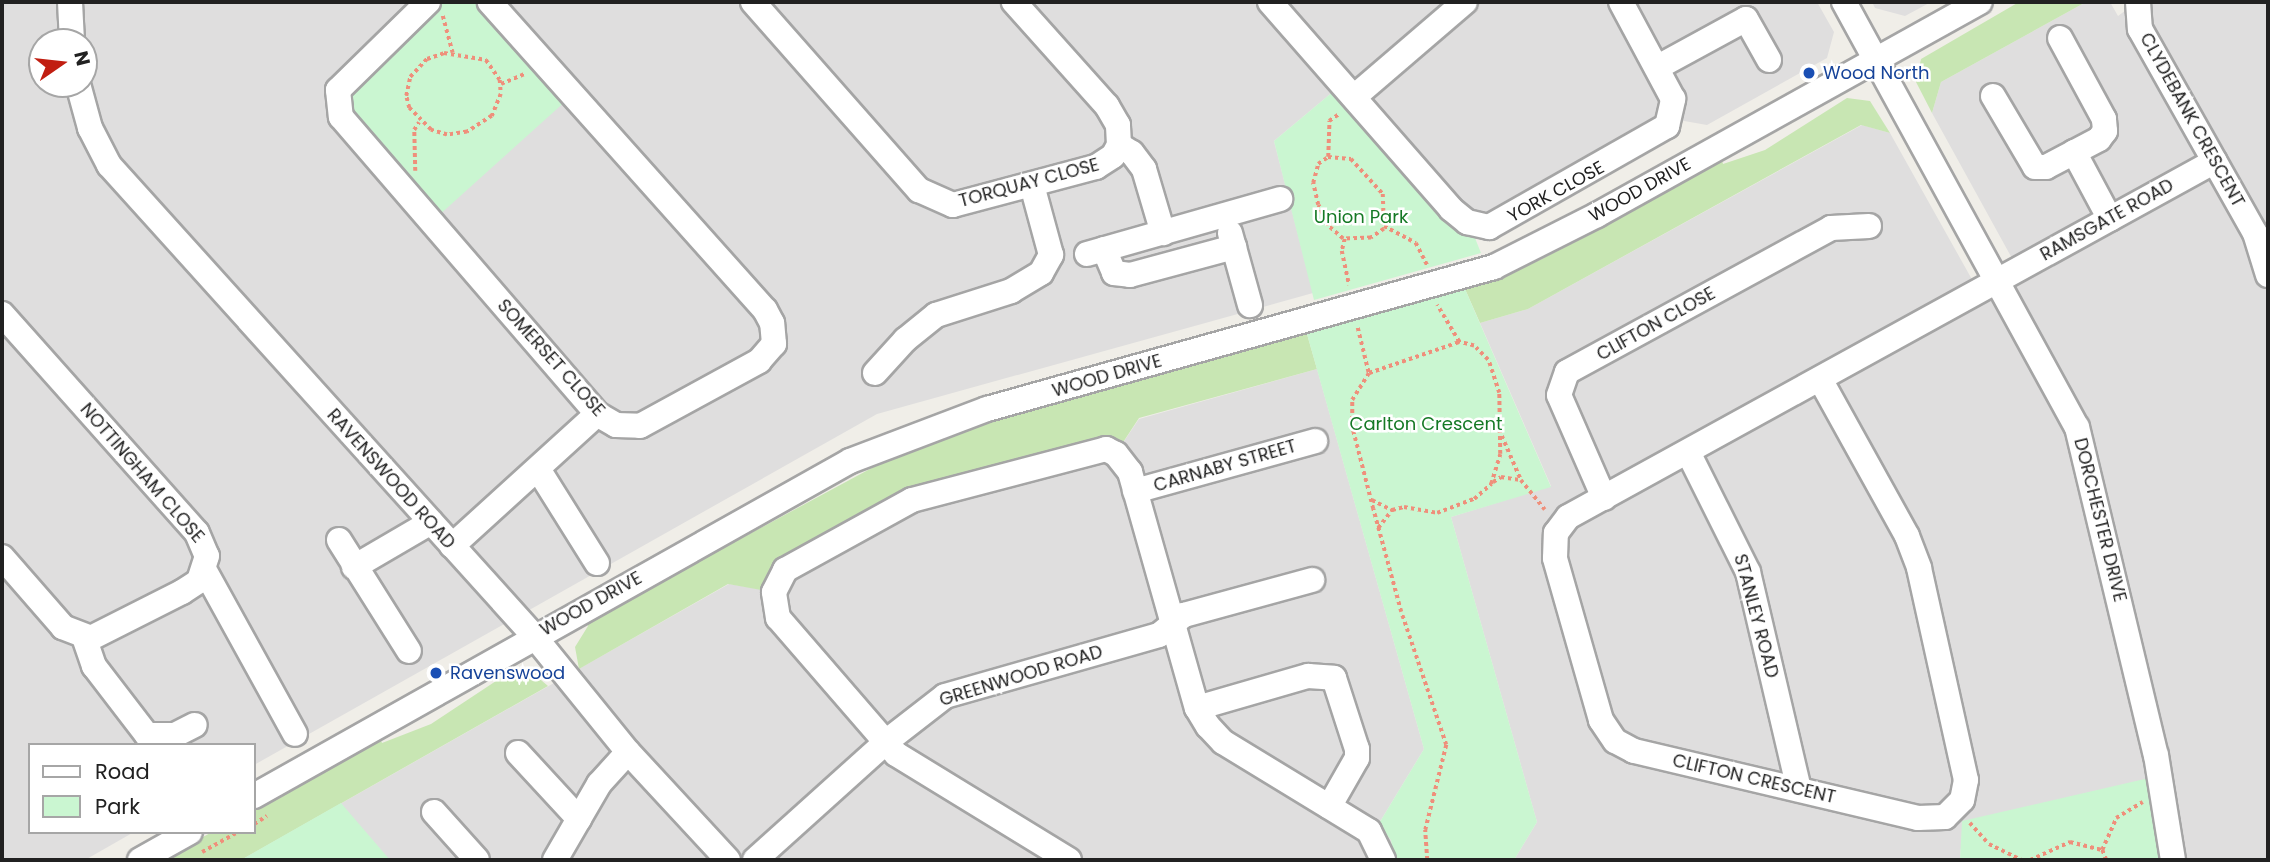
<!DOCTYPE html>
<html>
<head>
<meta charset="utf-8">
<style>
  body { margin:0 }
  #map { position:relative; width:2270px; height:862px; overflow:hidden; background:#f0eee8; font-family:Poppins,sans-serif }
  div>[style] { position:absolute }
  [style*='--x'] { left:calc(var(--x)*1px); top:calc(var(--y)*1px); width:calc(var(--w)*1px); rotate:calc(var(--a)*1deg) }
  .residential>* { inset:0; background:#dfdede }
  .grass>* { inset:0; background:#c8e6b3 }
  .park>* { inset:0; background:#caf6d1 }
  .path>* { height:3.5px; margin-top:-1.75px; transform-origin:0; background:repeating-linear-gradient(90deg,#ef8f7b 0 3.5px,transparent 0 7px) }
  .roads { filter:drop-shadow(2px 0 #a5a5a5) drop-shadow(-2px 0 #a5a5a5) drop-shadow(0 2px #a5a5a5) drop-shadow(0 -2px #a5a5a5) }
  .minor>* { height:24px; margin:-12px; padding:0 12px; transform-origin:12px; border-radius:12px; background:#fff }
  .dots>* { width:19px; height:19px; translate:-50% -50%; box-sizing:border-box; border:4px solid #fff; border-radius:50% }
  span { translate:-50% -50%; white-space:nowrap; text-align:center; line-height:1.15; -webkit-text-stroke:5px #fff; paint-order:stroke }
  .transit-label { font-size:18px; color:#164399 }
  .left { translate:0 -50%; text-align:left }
  .street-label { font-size:18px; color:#212121 }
  .park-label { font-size:18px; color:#157925 }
  .frame { position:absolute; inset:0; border:4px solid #212121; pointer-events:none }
  .legend { position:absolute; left:28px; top:743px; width:228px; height:91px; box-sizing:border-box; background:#fff; border:2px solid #a6a6a6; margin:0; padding:9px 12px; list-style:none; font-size:21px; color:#212121 }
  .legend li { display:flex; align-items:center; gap:14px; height:35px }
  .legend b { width:35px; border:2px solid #a6a6a6 }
  .north { position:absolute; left:28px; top:28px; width:70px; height:70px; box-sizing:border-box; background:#fff; border:2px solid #a6a6a6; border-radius:50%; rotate:76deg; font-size:19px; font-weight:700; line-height:28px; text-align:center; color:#212121 }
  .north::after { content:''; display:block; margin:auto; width:24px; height:32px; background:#c11e11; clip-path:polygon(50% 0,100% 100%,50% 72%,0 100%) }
</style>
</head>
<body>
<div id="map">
  <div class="residential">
    <div style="clip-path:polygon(evenodd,2px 2px,1817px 2px,1834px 32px,1827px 58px,1707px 125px,1673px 119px,1481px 228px,1341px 85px,1274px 141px,1313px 293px,877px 414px,254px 765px,254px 745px,30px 745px,30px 832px,134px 832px,85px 860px,2px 860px,2px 2px,42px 42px,84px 42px,84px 84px,42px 84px,42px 42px)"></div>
    <div style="clip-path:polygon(1872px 2px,1931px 2px,1905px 16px,1875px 8px)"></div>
    <div style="clip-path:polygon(2086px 2px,2110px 2px,2118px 16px,2137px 2px,2268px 2px,2268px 860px,2171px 860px,1963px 821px,1960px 860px,1514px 860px,1537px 822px,1451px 517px,1551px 486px,1480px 323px,1528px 309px,1862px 125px,1890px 133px,1979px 292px,2019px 271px,1932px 113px,1941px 82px)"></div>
    <div style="clip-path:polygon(1317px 369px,1424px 749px,1378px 825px,1391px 840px,1394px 860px,241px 860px,729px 584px,772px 591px,892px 508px,1116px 453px,1139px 419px)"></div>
  </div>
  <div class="grass">
    <div style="clip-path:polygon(2019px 2px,2086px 2px,1941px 82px,1932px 113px,1916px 82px,1921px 59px)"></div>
    <div style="clip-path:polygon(1847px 98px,1870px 101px,1890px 133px,1861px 125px,1528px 309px,1480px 323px,1465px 289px,1542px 259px,1722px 160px,1723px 164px,1765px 150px)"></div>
    <div style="clip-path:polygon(1307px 334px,1317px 369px,1139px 418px,1116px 453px,937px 489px,772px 592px,728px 584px,579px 669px,575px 647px,588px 626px,586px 622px,894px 456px,988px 423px)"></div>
    <div style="clip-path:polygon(528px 669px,548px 686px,241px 860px,162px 860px,212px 832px,254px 832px,254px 809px,380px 738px,382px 743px,431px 724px,511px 671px)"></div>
  </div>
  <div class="park">
    <div style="clip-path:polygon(443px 2px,482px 2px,568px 99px,437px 217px,346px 111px,352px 84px)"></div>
    <div style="clip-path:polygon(1335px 90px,1457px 229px,1475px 238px,1481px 253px,1314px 300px,1274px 141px)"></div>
    <div style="clip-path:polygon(1465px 289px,1551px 487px,1451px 517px,1537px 822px,1514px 860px,1394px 860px,1391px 840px,1378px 825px,1424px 749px,1307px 334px)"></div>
    <div style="clip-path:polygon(2149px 778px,2163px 860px,1960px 860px,1962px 821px)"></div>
    <div style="clip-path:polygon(341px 803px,390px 860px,241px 860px)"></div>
  </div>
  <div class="path">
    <div style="--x:443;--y:16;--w:38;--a:75"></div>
    <div style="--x:444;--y:53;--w:43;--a:9.5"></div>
    <div style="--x:486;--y:60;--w:24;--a:55"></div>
    <div style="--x:500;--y:80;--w:14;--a:86"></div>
    <div style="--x:501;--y:94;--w:24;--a:112"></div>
    <div style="--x:492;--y:116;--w:30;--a:147"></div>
    <div style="--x:467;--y:132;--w:20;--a:171"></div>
    <div style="--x:447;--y:135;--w:17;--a:-163"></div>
    <div style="--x:431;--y:130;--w:31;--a:-135"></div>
    <div style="--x:409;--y:108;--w:12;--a:-104"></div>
    <div style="--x:406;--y:96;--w:19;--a:-78"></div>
    <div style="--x:410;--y:77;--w:25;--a:-47"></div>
    <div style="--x:427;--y:59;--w:18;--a:-19"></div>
    <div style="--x:501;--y:84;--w:25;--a:-23"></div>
    <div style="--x:1328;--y:157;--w:23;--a:5"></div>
    <div style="--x:1351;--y:159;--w:47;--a:47.6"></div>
    <div style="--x:1383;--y:194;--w:35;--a:88"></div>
    <div style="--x:1384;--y:229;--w:16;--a:145"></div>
    <div style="--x:1371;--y:238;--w:28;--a:178"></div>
    <div style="--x:1343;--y:239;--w:20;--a:-139"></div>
    <div style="--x:1328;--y:226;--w:23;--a:-115"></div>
    <div style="--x:1318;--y:205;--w:23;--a:-103"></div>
    <div style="--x:1313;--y:183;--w:20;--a:-75"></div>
    <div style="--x:1318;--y:164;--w:12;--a:-35"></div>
    <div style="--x:1328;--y:157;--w:36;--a:-88"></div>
    <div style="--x:1329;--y:121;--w:12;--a:-35"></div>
    <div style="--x:415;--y:171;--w:41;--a:-91.4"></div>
    <div style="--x:414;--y:130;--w:9;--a:-58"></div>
    <div style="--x:1384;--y:226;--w:36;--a:28"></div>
    <div style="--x:1416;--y:243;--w:25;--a:63"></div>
    <div style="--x:1345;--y:239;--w:12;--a:104"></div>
    <div style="--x:1342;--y:251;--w:35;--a:78"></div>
    <div style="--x:1358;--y:328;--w:46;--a:76.3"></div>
    <div style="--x:1502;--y:436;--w:48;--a:66.6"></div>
    <div style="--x:1521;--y:480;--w:38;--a:51"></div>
    <div style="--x:1493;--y:482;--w:9;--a:-32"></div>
    <div style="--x:1501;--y:477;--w:20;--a:9"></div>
    <div style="--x:1372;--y:500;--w:22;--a:27"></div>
    <div style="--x:1378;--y:528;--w:23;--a:-52"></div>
    <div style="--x:1392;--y:510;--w:12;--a:-14"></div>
    <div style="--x:1404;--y:507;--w:34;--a:10"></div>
    <div style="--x:1437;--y:513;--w:40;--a:-21"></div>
    <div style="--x:1474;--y:499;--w:23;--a:-41"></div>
    <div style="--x:1491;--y:484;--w:31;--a:-73"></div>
    <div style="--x:1500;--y:454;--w:61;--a:-90.9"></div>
    <div style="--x:1499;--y:393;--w:35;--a:-108"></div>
    <div style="--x:1488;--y:360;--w:20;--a:-135"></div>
    <div style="--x:1474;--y:346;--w:16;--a:-165"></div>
    <div style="--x:1459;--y:342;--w:43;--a:-120.7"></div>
    <div style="--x:1970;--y:823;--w:28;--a:48"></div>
    <div style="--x:1989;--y:844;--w:37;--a:26"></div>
    <div style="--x:254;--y:824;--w:15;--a:-32"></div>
    <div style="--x:202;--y:852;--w:41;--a:-29.1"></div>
    <div style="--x:1427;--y:860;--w:30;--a:-94"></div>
    <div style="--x:1425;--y:830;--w:88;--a:-76.1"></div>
    <div style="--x:1446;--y:745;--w:140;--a:-108.7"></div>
    <div style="--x:1401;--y:612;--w:107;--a:-105.2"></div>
    <div style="--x:1373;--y:509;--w:85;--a:-104.4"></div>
    <div style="--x:1352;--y:427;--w:27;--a:-90"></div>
    <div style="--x:1352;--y:400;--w:32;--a:-58"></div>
    <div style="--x:1369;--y:373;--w:95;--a:-19"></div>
    <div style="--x:2030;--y:860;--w:44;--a:-24.2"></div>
    <div style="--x:2070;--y:842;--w:33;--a:14"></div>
    <div style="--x:2106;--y:860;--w:11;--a:-112"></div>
    <div style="--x:2102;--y:850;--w:35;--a:-66"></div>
    <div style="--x:2116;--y:818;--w:31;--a:-31"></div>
  </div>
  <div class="roads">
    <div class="minor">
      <div style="--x:70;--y:2;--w:40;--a:87.1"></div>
      <div style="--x:428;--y:2;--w:126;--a:135.6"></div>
      <div style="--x:338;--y:90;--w:27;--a:84"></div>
      <div style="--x:341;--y:117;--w:392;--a:49.2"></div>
      <div style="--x:597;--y:414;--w:22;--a:30"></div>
      <div style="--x:616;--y:425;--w:24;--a:2"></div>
      <div style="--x:640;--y:426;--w:136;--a:-28.6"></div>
      <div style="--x:759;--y:361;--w:23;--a:-49"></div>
      <div style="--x:774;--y:344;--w:21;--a:-95"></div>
      <div style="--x:772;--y:323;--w:15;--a:-118"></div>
      <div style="--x:765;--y:310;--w:413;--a:-131.8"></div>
      <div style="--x:753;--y:2;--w:251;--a:48.6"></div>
      <div style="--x:919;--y:190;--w:37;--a:24"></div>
      <div style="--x:953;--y:205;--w:148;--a:-14.9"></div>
      <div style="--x:1096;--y:167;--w:20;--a:-33"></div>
      <div style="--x:1113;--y:156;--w:13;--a:-61"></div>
      <div style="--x:1119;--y:145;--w:20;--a:-93"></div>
      <div style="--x:1118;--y:125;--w:22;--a:-120"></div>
      <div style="--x:1107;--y:106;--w:140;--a:-131.8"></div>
      <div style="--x:1270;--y:2;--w:275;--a:48.8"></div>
      <div style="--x:1451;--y:209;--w:21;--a:39"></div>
      <div style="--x:1467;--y:222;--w:23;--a:13"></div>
      <div style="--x:1489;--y:227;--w:205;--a:-29.6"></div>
      <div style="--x:1667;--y:126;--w:28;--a:-77"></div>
      <div style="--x:1673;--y:99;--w:110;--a:-118.2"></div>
      <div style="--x:1844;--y:2;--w:485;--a:61.3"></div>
      <div style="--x:2077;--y:427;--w:337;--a:76.5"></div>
      <div style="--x:2156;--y:755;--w:106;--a:80.8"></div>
      <div style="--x:2138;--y:2;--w:27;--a:86"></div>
      <div style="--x:2140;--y:29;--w:234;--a:60.6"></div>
      <div style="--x:2255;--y:233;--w:44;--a:72.8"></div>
      <div style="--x:1658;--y:67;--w:100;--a:-28.6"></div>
      <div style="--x:1746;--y:19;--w:47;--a:60.7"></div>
      <div style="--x:78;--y:84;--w:46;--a:74.7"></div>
      <div style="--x:90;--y:128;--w:42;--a:62.8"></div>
      <div style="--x:109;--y:165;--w:634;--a:47.94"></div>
      <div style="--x:534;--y:636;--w:149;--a:51"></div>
      <div style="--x:628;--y:752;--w:147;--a:47.2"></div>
      <div style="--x:1993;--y:96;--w:82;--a:59.4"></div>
      <div style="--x:2035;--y:167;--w:11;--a:0"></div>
      <div style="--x:2046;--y:167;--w:60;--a:-27.8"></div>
      <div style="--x:2099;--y:139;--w:10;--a:-53"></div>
      <div style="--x:2105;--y:131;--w:12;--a:-95"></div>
      <div style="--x:2104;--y:119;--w:92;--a:-118.5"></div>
      <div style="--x:1354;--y:97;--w:146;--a:-40.6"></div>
      <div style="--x:1119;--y:145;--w:15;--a:32"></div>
      <div style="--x:1132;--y:153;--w:20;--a:53"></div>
      <div style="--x:1144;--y:169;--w:67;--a:73.5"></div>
      <div style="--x:2074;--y:152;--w:76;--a:61.8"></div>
      <div style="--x:1230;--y:233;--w:75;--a:74.5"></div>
      <div style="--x:1104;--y:249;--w:26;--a:67"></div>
      <div style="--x:1114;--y:273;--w:16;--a:7"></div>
      <div style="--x:1130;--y:275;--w:108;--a:-15.1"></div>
      <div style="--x:1087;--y:254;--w:201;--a:-15.9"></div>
      <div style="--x:2;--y:314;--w:293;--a:48.3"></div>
      <div style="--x:197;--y:533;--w:25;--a:67"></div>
      <div style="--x:207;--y:556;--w:26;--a:108"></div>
      <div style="--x:199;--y:581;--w:20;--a:147"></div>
      <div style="--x:182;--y:592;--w:102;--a:153.2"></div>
      <div style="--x:91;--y:638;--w:30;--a:-159"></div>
      <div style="--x:63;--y:627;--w:93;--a:-131.1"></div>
      <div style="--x:875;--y:373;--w:45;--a:-47.7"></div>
      <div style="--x:905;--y:340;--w:40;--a:-39"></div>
      <div style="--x:936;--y:315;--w:79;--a:-17.7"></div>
      <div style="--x:1011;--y:291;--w:35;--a:-31"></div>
      <div style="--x:1041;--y:273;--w:21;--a:-61"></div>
      <div style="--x:1051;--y:255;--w:73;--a:-105.2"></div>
      <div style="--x:1820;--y:379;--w:179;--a:61"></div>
      <div style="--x:1907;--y:536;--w:34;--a:69"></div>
      <div style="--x:1919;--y:568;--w:217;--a:77.5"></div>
      <div style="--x:1966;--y:780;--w:20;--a:101"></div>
      <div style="--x:1962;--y:800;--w:24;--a:135"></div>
      <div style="--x:1945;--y:817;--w:27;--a:178"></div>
      <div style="--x:1918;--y:818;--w:292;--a:-166.7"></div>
      <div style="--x:1634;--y:751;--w:21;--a:-152"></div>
      <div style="--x:1615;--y:741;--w:25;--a:-124"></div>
      <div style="--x:1601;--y:720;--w:168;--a:-105.9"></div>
      <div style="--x:1555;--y:558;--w:25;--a:-88"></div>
      <div style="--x:1556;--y:533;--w:20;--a:-53"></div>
      <div style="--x:1568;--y:517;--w:738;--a:-28.82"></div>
      <div style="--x:1688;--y:452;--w:134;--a:63.4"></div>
      <div style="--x:1748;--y:572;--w:223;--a:76.8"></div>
      <div style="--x:538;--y:469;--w:111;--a:57.9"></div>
      <div style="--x:1135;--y:491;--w:187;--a:-15.5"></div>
      <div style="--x:1604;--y:498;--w:112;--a:-113.6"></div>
      <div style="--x:1559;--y:395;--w:24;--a:-71"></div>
      <div style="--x:1567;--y:372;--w:301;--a:-28.6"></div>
      <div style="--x:1831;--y:228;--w:38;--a:-3"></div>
      <div style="--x:339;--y:540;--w:131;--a:57.8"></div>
      <div style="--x:452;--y:546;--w:196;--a:-42.3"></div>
      <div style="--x:354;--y:567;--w:89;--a:-30.3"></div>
      <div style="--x:205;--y:571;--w:186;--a:61.1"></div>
      <div style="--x:84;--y:637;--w:31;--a:71"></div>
      <div style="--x:94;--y:666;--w:87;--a:52.5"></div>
      <div style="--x:147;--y:735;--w:28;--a:0"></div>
      <div style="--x:175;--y:735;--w:22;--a:-27"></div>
      <div style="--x:1197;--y:708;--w:116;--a:-16.1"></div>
      <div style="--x:1308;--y:676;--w:26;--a:4"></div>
      <div style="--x:1334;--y:678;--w:75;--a:72.1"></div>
      <div style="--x:1357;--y:749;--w:9;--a:90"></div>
      <div style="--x:1357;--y:758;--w:56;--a:119.7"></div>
      <div style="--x:518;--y:753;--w:90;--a:47.3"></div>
      <div style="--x:254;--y:796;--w:684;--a:-29.34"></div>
      <div style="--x:850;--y:461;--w:147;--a:-20.8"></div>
      <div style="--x:987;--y:409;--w:527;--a:-15.65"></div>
      <div style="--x:1494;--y:267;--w:115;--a:-26.8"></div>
      <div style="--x:1597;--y:215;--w:438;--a:-29.1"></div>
      <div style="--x:434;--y:812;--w:64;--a:48.1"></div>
      <div style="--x:140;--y:860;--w:57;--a:-29.2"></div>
      <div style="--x:555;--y:860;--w:88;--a:-59.9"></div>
      <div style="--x:599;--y:784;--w:43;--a:-47.8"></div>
      <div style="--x:755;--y:860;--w:178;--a:-42"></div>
      <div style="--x:887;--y:741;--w:73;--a:-37.8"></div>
      <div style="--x:945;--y:696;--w:223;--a:-15.9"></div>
      <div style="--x:1159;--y:635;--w:32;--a:-39"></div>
      <div style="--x:1184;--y:615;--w:133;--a:-15.3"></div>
      <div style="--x:1069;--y:860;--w:203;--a:-148.5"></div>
      <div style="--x:896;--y:754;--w:180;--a:-130.9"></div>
      <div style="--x:778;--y:618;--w:26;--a:-99"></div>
      <div style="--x:774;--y:592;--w:25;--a:-63"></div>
      <div style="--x:785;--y:570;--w:145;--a:-28.9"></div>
      <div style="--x:912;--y:500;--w:201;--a:-14.7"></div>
      <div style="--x:1106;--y:449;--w:11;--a:27"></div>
      <div style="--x:1116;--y:454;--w:23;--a:52"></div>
      <div style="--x:1130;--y:472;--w:245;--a:74.2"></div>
      <div style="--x:1197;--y:708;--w:21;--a:59"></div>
      <div style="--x:1208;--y:726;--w:22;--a:47"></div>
      <div style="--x:1223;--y:742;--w:171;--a:31.4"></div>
      <div style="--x:1369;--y:831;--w:32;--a:64"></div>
    </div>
  </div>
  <div class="dots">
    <div style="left:1809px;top:73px;background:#1a4fb4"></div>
    <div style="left:436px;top:673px;background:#1a4fb4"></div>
  </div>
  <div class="transit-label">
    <span class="left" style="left:1823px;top:73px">Wood North</span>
    <span class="left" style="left:450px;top:673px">Ravenswood</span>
  </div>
  <div class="street-label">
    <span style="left:2192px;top:120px;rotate:61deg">CLYDEBANK CRESCENT</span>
    <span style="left:1029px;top:183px;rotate:-15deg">TORQUAY CLOSE</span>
    <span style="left:1640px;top:190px;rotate:-29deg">WOOD DRIVE</span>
    <span style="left:1556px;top:192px;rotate:-29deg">YORK CLOSE</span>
    <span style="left:2107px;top:220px;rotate:-29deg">RAMSGATE ROAD</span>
    <span style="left:1656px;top:324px;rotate:-29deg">CLIFTON CLOSE</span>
    <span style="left:551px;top:358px;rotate:48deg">SOMERSET CLOSE</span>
    <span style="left:1107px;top:376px;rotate:-16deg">WOOD DRIVE</span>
    <span style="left:1225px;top:466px;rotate:-16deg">CARNABY STREET</span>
    <span style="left:142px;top:473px;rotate:49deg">NOTTINGHAM CLOSE</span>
    <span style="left:391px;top:479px;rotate:48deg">RAVENSWOOD ROAD</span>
    <span style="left:2100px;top:520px;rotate:76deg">DORCHESTER DRIVE</span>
    <span style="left:591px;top:604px;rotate:-29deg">WOOD DRIVE</span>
    <span style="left:1756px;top:616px;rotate:75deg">STANLEY ROAD</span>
    <span style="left:1021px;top:676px;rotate:-17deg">GREENWOOD ROAD</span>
    <span style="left:1754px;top:779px;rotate:13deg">CLIFTON CRESCENT</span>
  </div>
  <div class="park-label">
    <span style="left:1361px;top:217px">Union Park</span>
    <span style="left:1426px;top:424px">Carlton Crescent</span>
  </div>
  <div class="frame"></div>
  <ul class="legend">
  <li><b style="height:9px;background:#fff"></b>Road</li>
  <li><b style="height:19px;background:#caf6d1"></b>Park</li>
  </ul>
  <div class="north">N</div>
</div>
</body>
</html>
